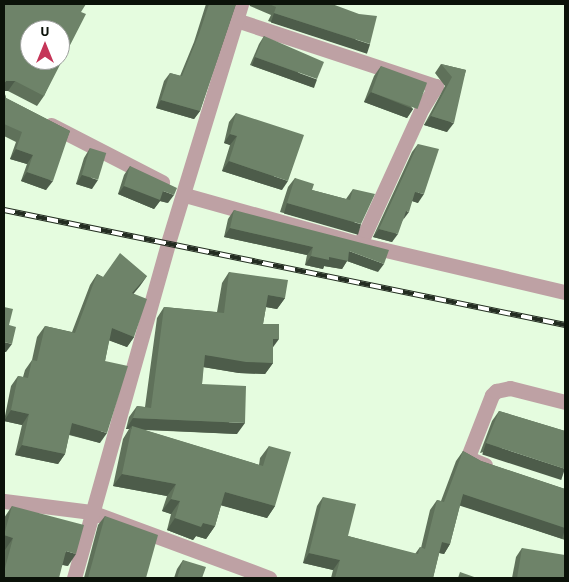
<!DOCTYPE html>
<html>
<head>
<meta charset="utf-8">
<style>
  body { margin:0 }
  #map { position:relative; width:569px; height:582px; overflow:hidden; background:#e5fcdf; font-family:Barlow,sans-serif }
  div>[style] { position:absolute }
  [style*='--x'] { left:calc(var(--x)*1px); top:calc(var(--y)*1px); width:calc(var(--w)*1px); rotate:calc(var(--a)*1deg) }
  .minor>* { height:15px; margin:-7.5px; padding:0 7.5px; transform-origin:7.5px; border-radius:7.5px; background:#bea1a4 }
  .rail>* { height:5.5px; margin-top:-2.75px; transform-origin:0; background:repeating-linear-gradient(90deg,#fff 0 11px,#232c21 0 22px); box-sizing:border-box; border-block:1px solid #232c21 }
  .wall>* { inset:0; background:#5f715a }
  .shaded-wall>* { inset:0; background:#4d5c4a; transform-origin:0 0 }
  .building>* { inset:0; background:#6e8369; transform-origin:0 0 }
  span { translate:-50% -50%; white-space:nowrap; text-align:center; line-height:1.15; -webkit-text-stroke:4px #fff; paint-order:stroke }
  .frame { position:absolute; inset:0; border:5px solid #0b1209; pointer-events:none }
  .north { position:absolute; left:20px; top:20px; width:50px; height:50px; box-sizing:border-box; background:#fff; border:1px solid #9da09d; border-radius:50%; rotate:0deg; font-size:14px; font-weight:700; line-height:20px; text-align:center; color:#0b1209 }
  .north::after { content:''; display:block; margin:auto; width:18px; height:22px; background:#c53558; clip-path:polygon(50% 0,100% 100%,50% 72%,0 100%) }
</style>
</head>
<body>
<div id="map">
  <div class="minor">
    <div style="--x:236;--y:20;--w:211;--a:18.3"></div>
    <div style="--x:436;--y:86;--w:26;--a:122"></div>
    <div style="--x:422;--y:108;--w:149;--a:114.5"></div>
    <div style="--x:51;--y:125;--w:125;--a:27.2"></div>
    <div style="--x:185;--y:195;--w:182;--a:15.6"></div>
    <div style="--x:360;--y:244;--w:211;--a:13.2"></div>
    <div style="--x:485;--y:465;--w:16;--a:-158"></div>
    <div style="--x:470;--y:459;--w:5;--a:-101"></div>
    <div style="--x:469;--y:454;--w:63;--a:-68.7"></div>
    <div style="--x:492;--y:395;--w:6;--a:-45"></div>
    <div style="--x:496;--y:391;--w:14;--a:-12"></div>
    <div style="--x:510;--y:388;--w:57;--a:14.3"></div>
    <div style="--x:4;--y:501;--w:88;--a:7.2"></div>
    <div style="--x:91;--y:512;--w:190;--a:20.3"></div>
    <div style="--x:74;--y:578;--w:348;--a:-74.3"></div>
    <div style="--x:168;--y:243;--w:250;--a:-73"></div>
  </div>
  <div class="rail">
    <div style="--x:4;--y:210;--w:573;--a:11.58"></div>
  </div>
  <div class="wall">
    <div style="clip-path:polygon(4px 4px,81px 12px,44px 96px,37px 106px,8px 91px,4px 91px,6px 98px,70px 131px,46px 190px,21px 181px,27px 164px,10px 159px,16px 142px,4px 136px)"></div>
    <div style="clip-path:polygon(206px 4px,236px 4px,200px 111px,194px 119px,156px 108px,164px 81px,170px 73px,180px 76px,194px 42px)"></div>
    <div style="clip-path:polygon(249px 4px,332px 4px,364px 52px,268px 21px,271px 15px,250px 6px)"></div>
    <div style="clip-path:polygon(264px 36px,312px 87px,250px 65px,259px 44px)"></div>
    <div style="clip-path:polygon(441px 64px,466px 70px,447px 132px,424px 125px,445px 86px,435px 73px)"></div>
    <div style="clip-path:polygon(381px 66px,413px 109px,407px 118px,364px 102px,374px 76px)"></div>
    <div style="clip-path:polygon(236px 113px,282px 190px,222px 171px,230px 145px,224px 143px,229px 122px)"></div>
    <div style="clip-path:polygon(418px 144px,418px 203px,412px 201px,392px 242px,373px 237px,412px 152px)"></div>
    <div style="clip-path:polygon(90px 148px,92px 189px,76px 184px,84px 158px)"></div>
    <div style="clip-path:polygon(130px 166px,168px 203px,160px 201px,154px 209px,118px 194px,124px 175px)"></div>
    <div style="clip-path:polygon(295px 178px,312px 190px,346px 199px,353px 189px,355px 233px,280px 212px,288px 187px)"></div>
    <div style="clip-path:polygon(234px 210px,378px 272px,347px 261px,342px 269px,324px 266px,323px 269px,305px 265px,307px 255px,224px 237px,228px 219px)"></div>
    <div style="clip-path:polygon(229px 272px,285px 298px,277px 309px,266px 307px,263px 324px,273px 347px,273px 363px,265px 374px,239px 373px,203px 367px,202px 384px,237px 434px,144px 430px,259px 465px,260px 458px,269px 446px,275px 506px,267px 518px,221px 505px,215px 526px,206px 539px,196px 536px,193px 540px,167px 530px,171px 514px,162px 511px,167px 496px,113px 486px,123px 439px,129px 429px,126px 429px,129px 417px,137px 406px,145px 407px,157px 318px,164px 307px,217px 312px,222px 283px)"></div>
    <div style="clip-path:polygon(97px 274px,103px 277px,147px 276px,133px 294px,134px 337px,127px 347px,109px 340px,105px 361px,100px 443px,69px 435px,65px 454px,58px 464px,15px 455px,22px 425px,4px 421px,11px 386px,18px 376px,23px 377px,25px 370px,32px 360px,37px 337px,45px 326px,72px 332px,90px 285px)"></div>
    <div style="clip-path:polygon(499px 411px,565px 431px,480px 453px,492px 421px)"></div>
    <div style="clip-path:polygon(463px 451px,481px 461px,565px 489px,565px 540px,460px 505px,450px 544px,444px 554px,439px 553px,433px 578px,331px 578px,333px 570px,303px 563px,317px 506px,323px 497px,348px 536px,415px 554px,420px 547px,421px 548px,430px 510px,437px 500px,441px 501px,456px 461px)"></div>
    <div style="clip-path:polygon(12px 506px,68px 566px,63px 565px,4px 578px,4px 553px,5px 550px,4px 550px,4px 518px)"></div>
    <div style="clip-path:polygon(105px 516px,146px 578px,84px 578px,98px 525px)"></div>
    <div style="clip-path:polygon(522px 548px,565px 578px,512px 578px,516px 557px)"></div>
    <div style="clip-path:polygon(183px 560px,202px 578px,174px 578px,177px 569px)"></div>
  </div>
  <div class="shaded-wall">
    <div style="left:274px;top:13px;width:101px;height:10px;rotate:18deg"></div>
    <div style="left:255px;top:57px;width:66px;height:9px;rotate:20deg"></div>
    <div style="clip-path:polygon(6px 81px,15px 81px,8px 91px,4px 91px,4px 84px)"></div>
    <div style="clip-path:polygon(371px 92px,413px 109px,407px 118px,364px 102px)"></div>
    <div style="clip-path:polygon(161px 100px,200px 111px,194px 119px,156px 108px)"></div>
    <div style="clip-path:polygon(431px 116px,454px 123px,447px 132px,424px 125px)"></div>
    <div style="clip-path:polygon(230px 134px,237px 136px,230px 145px,224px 143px)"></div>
    <div style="clip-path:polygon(16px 149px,33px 155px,27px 164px,10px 159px)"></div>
    <div style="clip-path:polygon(229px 161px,288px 181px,282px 190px,222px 171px)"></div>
    <div style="clip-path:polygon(27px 172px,53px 181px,46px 190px,21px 181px)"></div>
    <div style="clip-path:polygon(82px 175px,98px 180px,92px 189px,76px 184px)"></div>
    <div style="clip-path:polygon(124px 186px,163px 191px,174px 195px,168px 203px,160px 201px,154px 209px,118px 194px)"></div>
    <div style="clip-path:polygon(415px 192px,424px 194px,418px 203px,409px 200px)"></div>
    <div style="left:287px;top:203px;width:77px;height:11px;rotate:16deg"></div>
    <div style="clip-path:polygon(406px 211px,409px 212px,403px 220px)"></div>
    <div style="clip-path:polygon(230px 228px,313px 247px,307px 255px,224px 237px)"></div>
    <div style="clip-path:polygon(379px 229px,398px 234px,392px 242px,373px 237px)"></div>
    <div style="clip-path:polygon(349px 251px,384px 264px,378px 272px,347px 261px,342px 269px,324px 266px,323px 269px,305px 265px,311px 256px,329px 257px)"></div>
    <div style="clip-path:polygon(147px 276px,140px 286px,125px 304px,132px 293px)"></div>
    <div style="clip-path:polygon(268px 295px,285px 298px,277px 309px,260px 306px)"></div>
    <div style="clip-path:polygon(112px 328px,134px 337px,127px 347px,105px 339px)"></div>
    <div style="clip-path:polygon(273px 339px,279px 339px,271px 350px)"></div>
    <div style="clip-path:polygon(4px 342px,12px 344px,6px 352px,4px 352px)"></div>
    <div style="clip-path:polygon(205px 355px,273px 363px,265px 374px,239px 373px,197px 366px)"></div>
    <div style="clip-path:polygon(11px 410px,29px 414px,22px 425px,4px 421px)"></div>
    <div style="clip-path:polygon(133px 418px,245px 423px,237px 434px,131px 429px,132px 426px,129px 429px,126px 429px)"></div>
    <div style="clip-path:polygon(72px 423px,107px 433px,100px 443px,64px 433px)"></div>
    <div style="left:486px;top:443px;width:83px;height:12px;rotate:18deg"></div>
    <div style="clip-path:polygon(22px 445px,65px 454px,58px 464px,15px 455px)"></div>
    <div style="clip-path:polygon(122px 474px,176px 484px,167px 496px,113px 486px)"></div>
    <div style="clip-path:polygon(225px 492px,275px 506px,267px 518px,216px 504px)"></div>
    <div style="left:463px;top:494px;width:108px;height:12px;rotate:18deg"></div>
    <div style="clip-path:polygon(171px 499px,180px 501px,171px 514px,162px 511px)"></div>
    <div style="clip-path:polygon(175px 518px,203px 523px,215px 526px,206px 539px,196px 536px,193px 540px,167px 530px)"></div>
    <div style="clip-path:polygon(4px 535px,13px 538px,5px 550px,4px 550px)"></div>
    <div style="clip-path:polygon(442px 542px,450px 544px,444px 554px,435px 552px)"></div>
    <div style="clip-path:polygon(66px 551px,76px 554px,68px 566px,58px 564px)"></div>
    <div style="clip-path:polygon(309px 553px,340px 560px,333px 570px,303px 563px)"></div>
  </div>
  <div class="building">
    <div style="clip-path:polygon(evenodd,4px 4px,86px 4px,81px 12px,86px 14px,44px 96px,15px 81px,6px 81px,4px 84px,4px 4px,30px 30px,60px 30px,60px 60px,30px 60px,30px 30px)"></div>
    <div style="clip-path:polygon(209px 4px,236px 4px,200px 111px,161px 100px,170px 73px,182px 76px,199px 34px)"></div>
    <div style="clip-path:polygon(269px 4px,332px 4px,359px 14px,377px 16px,370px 44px,274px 13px,276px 7px)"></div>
    <div style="clip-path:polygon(264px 36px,324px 62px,317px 79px,255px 57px)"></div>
    <div style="clip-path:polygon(441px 64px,466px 70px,454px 123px,431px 116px,452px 77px)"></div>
    <div style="left:381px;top:66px;width:49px;height:28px;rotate:20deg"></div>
    <div style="clip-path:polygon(4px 90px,6px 98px,70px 131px,53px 181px,27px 172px,33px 155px,16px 149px,22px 132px,4px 124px)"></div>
    <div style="clip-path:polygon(236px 113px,304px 135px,288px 181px,229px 161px,237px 136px,230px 134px)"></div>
    <div style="clip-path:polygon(418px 144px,439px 149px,424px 194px,415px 192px,409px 212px,406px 211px,398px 234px,379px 229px)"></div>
    <div style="left:90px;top:148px;width:17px;height:28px;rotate:17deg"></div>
    <div style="clip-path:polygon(130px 166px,177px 188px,174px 195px,163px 191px,160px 200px,124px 186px)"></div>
    <div style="clip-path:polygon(295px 178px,314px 184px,312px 190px,350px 200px,353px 189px,375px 194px,361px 224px,287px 203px)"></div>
    <div style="clip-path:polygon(234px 210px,389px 250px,384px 264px,349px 251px,348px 261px,329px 257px,329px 260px,311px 256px,313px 247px,230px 228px)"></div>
    <div style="clip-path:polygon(120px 253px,147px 276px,132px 293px,147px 299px,134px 337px,112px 328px,105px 361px,128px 366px,107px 433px,72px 423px,65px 454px,22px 445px,29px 414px,11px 410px,18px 376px,28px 378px,32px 360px,37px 361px,45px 326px,75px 333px,97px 274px,103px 277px)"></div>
    <div style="clip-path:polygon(229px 272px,288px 280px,285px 298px,268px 295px,263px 324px,279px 324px,279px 339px,273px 339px,273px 363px,246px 362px,205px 355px,202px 384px,246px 386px,245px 423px,133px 418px,137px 406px,151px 408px,164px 307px,224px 313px)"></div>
    <div style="clip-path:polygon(4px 307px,13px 309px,9px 325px,16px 327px,12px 344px,4px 342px)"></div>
    <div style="clip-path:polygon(499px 411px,565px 431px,565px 469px,486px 443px)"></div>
    <div style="clip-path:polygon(132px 426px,263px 466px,269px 446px,291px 452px,275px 506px,225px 492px,215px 526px,203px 523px,201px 527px,175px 518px,180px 501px,171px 499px,176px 484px,122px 474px)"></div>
    <div style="clip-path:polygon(463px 451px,481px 461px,565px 489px,565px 528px,463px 494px,450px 544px,442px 542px,433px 578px,335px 578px,340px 560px,309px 553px,323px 497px,356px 504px,348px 536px,418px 554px,420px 547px,425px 549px,437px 500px,444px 502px)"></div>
    <div style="clip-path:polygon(12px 506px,84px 525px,76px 554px,66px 551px,59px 578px,4px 578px,4px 572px,13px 538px,4px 535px)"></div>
    <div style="clip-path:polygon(105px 516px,158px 535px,146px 578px,88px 578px)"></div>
    <div style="clip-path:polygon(522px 548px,565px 555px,565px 578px,517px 578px)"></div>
    <div style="clip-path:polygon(183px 560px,206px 567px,202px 578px,177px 578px)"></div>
    <div style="clip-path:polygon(460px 572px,477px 578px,458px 578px)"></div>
  </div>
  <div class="frame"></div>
  <div class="north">U</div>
</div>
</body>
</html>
